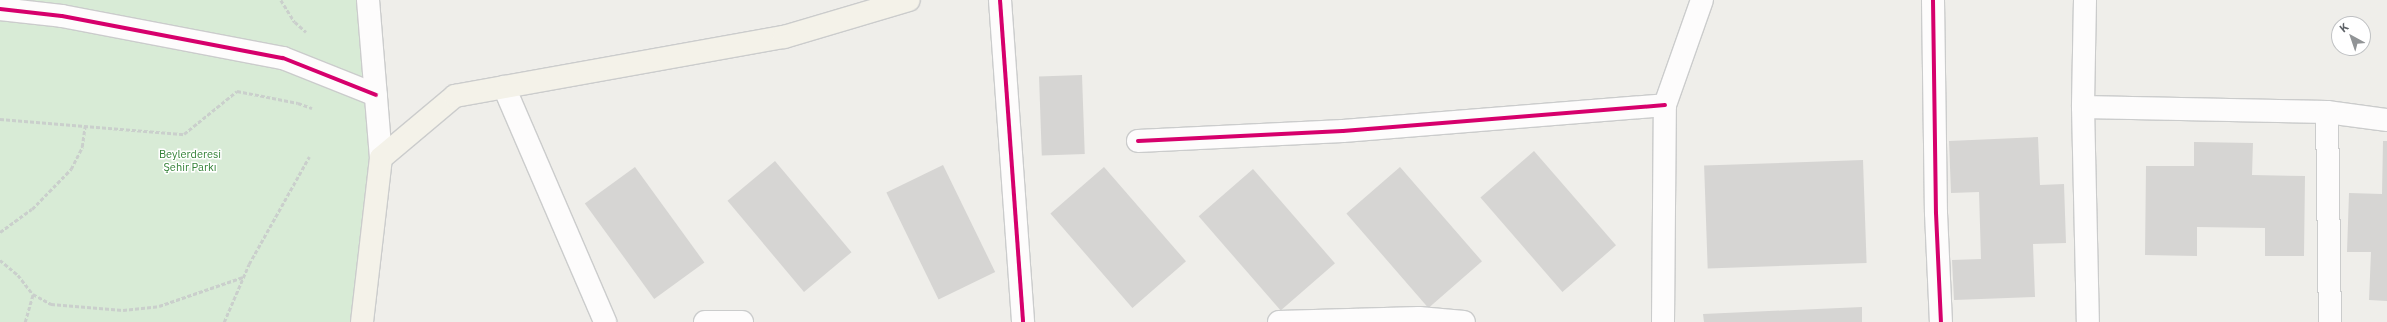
<!DOCTYPE html>
<html>
<head>
<meta charset="utf-8">
<style>
  body { margin:0 }
  #map { position:relative; width:2387px; height:322px; overflow:hidden; background:#efeeea; font-family:"IBM Plex Sans",sans-serif }
  div>[style] { position:absolute }
  [style*='--x'] { left:calc(var(--x)*1px); top:calc(var(--y)*1px); width:calc(var(--w)*1px); rotate:calc(var(--a)*1deg) }
  .green>* { inset:0; background:#d8ebd6 }
  .building>* { inset:0; background:#d6d5d3; transform-origin:0 0 }
  .path>* { height:2.5px; margin-top:-1.25px; transform-origin:0; background:repeating-linear-gradient(90deg,#cacfcc 0 4px,transparent 0 6px) }
  .roads { filter:drop-shadow(1px 0 #cbcccc) drop-shadow(-1px 0 #cbcccc) drop-shadow(0 1px #cbcccc) drop-shadow(0 -1px #cbcccc) }
  .minor>* { height:22px; margin:-11px; padding:0 11px; transform-origin:11px; border-radius:11px; background:#fdfcfc }
  .major>* { height:22px; margin:-11px; padding:0 11px; transform-origin:11px; border-radius:11px; background:#f4f2e9 }
  .cycleway>* { height:4px; margin:-2px; padding:0 2px; transform-origin:2px; border-radius:2px; background:#d6006c }
  span { translate:-50% -50%; white-space:nowrap; text-align:center; line-height:1.15; -webkit-text-stroke:3px #fff; paint-order:stroke }
  .park-label { font-size:11px; color:#348238 }
  .north { position:absolute; left:2331px; top:16px; width:40px; height:40px; box-sizing:border-box; background:#fff; border:1px solid #bfc1c3; border-radius:50%; rotate:320deg; font-size:11px; font-weight:700; line-height:16px; text-align:center; color:#5f6368 }
  .north::after { content:''; display:block; margin:auto; width:14px; height:18px; background:#919496; clip-path:polygon(50% 0,100% 100%,50% 72%,0 100%) }
</style>
</head>
<body>
<div id="map">
  <div class="green">
    <div style="clip-path:polygon(0 0,368px 0,376px 95px,362px 322px,0 322px)"></div>
  </div>
  <div class="building">
    <div style="left:1082px;top:75px;width:79px;height:43px;rotate:88deg"></div>
    <div style="clip-path:polygon(2038px 137px,2040px 185px,2064px 184px,2066px 243px,2033px 244px,2035px 297px,1954px 300px,1952px 260px,1981px 259px,1979px 192px,1951px 193px,1949px 141px)"></div>
    <div style="clip-path:polygon(2383px 141px,2387px 141px,2387px 301px,2369px 300px,2371px 252px,2347px 252px,2349px 193px,2382px 194px)"></div>
    <div style="clip-path:polygon(2194px 142px,2253px 143px,2252px 175px,2305px 176px,2304px 256px,2265px 256px,2265px 228px,2197px 227px,2197px 256px,2145px 255px,2146px 166px,2194px 166px)"></div>
    <div style="left:1534px;top:151px;width:125px;height:71px;rotate:49deg"></div>
    <div style="left:1863px;top:160px;width:103px;height:159px;rotate:88deg"></div>
    <div style="left:775px;top:161px;width:119px;height:62px;rotate:50deg"></div>
    <div style="left:943px;top:165px;width:119px;height:63px;rotate:64deg"></div>
    <div style="left:635px;top:167px;width:118px;height:62px;rotate:54deg"></div>
    <div style="left:1104px;top:167px;width:125px;height:71px;rotate:49deg"></div>
    <div style="left:1400px;top:167px;width:125px;height:71px;rotate:49deg"></div>
    <div style="left:1253px;top:169px;width:125px;height:72px;rotate:49deg"></div>
    <div style="clip-path:polygon(1862px 307px,1862px 322px,1704px 322px,1703px 314px)"></div>
  </div>
  <div class="path">
    <div style="--x:281;--y:0;--w:26;--a:58"></div>
    <div style="--x:295;--y:22;--w:15;--a:42"></div>
    <div style="--x:0;--y:119;--w:185;--a:4.7"></div>
    <div style="--x:184;--y:134;--w:68;--a:-39.1"></div>
    <div style="--x:237;--y:91;--w:62;--a:11.1"></div>
    <div style="--x:298;--y:103;--w:15;--a:20"></div>
    <div style="--x:0;--y:232;--w:39;--a:-36"></div>
    <div style="--x:32;--y:209;--w:56;--a:-45.7"></div>
    <div style="--x:71;--y:169;--w:25;--a:-63"></div>
    <div style="--x:82;--y:147;--w:21;--a:-82"></div>
    <div style="--x:0;--y:260;--w:23;--a:40"></div>
    <div style="--x:18;--y:275;--w:24;--a:52"></div>
    <div style="--x:33;--y:294;--w:21;--a:29"></div>
    <div style="--x:51;--y:304;--w:72;--a:4.8"></div>
    <div style="--x:123;--y:310;--w:36;--a:-6"></div>
    <div style="--x:159;--y:306;--w:89;--a:-19"></div>
    <div style="--x:25;--y:322;--w:29;--a:-74"></div>
    <div style="--x:224;--y:322;--w:63;--a:-66.7"></div>
    <div style="--x:249;--y:264;--w:123;--a:-60.7"></div>
  </div>
  <div class="roads">
    <div class="minor">
      <div style="--x:368;--y:0;--w:159;--a:85.3"></div>
      <div style="--x:1000;--y:0;--w:323;--a:85.9"></div>
      <div style="--x:1933;--y:0;--w:213;--a:89.2"></div>
      <div style="--x:1936;--y:213;--w:109;--a:87.4"></div>
      <div style="--x:2085;--y:0;--w:107;--a:91.1"></div>
      <div style="--x:2083;--y:107;--w:215;--a:88.7"></div>
      <div style="--x:0;--y:9;--w:62;--a:6.4"></div>
      <div style="--x:62;--y:16;--w:225;--a:10.8"></div>
      <div style="--x:283;--y:58;--w:100;--a:21.7"></div>
      <div style="--x:504;--y:87;--w:256;--a:66.7"></div>
      <div style="--x:2083;--y:107;--w:244;--a:1.2"></div>
      <div style="--x:2327;--y:112;--w:61;--a:7.6"></div>
      <div style="--x:2327;--y:112;--w:210;--a:89.2"></div>
      <div style="--x:1138;--y:141;--w:205;--a:-2.8"></div>
      <div style="--x:1343;--y:131;--w:323;--a:-4.6"></div>
      <div style="--x:705;--y:322;--w:37;--a:0"></div>
      <div style="--x:1279;--y:322;--w:140;--a:-1.6"></div>
      <div style="--x:1419;--y:318;--w:45;--a:5.1"></div>
      <div style="--x:1663;--y:322;--w:217;--a:-89.5"></div>
      <div style="--x:1665;--y:105;--w:111;--a:-70.6"></div>
    </div>
    <div class="major">
      <div style="--x:362;--y:322;--w:165;--a:-83.4"></div>
      <div style="--x:381;--y:158;--w:97;--a:-40"></div>
      <div style="--x:455;--y:96;--w:334;--a:-10.2"></div>
      <div style="--x:784;--y:37;--w:130;--a:-16.5"></div>
    </div>
  </div>
  <div class="cycleway">
    <div style="--x:1000;--y:0;--w:323;--a:85.9"></div>
    <div style="--x:1933;--y:0;--w:213;--a:89.2"></div>
    <div style="--x:1936;--y:213;--w:109;--a:87.4"></div>
    <div style="--x:0;--y:9;--w:62;--a:6.4"></div>
    <div style="--x:62;--y:16;--w:225;--a:10.8"></div>
    <div style="--x:283;--y:58;--w:100;--a:21.7"></div>
    <div style="--x:1138;--y:141;--w:205;--a:-2.8"></div>
    <div style="--x:1343;--y:131;--w:323;--a:-4.6"></div>
  </div>
  <div class="park-label">
    <span style="left:190px;top:161px">Beylerderesi<br>Şehir Parkı</span>
  </div>
  <div class="north">K</div>
</div>
</body>
</html>
